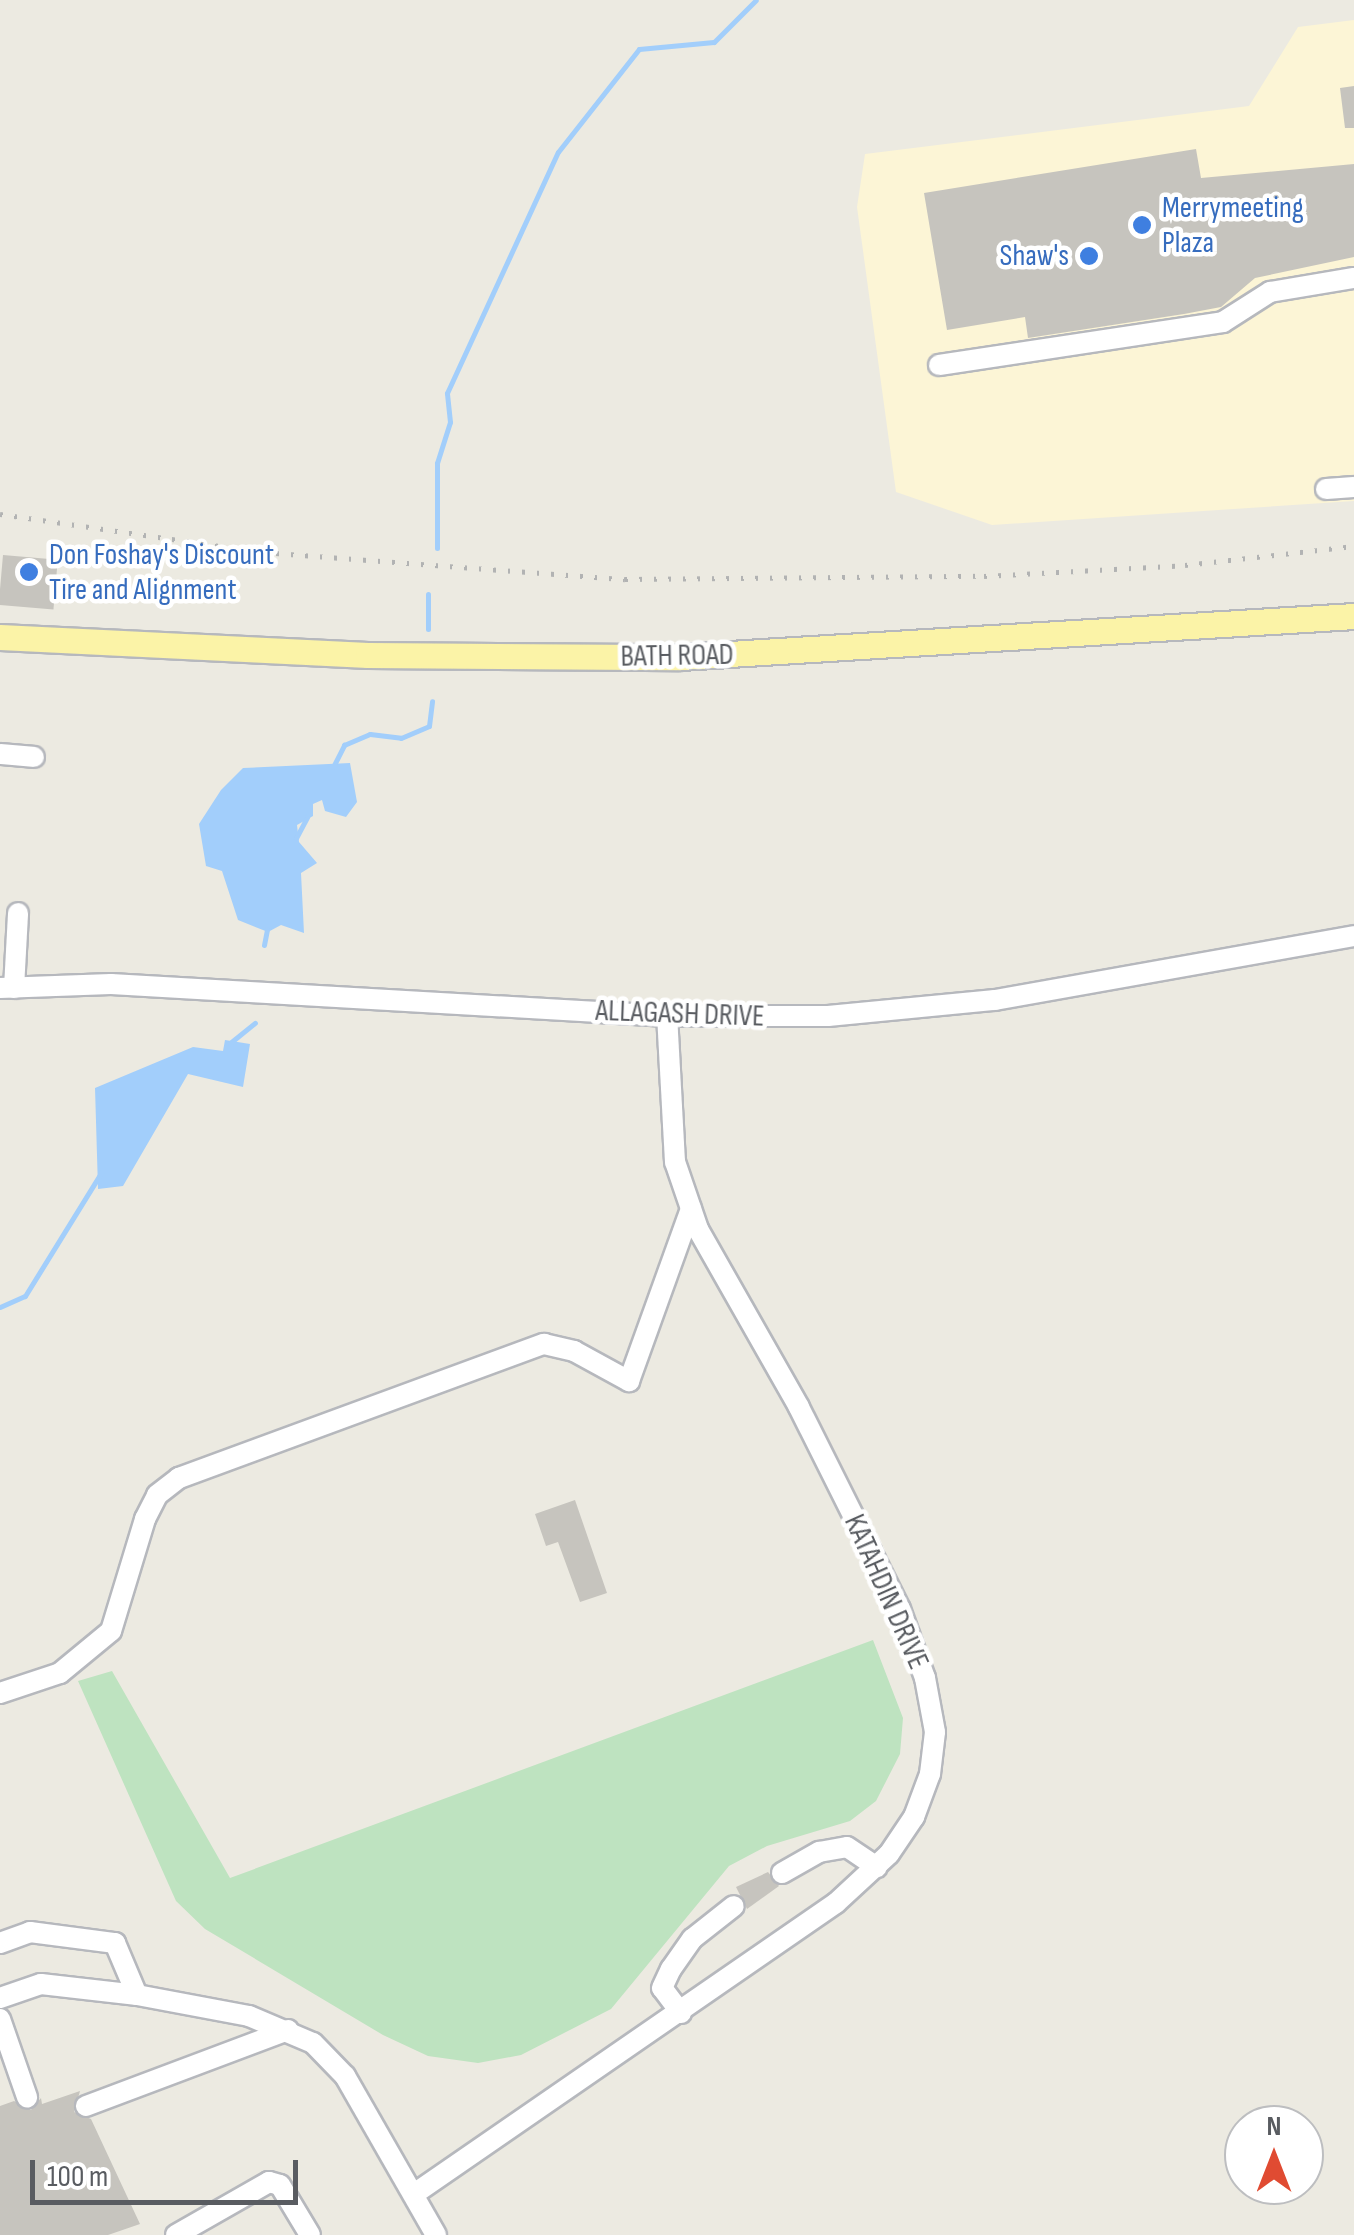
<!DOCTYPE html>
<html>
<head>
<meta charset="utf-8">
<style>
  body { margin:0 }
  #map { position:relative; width:1354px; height:2235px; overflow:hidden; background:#eceae1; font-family:"Sofia Sans Condensed",sans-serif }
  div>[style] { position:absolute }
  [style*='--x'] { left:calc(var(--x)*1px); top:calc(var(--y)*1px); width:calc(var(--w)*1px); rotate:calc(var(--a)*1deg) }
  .commercial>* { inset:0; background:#fcf5d6 }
  .green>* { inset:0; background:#bee3c0 }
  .water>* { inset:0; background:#a2cefb }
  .stream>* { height:5px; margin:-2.5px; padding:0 2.5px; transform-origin:2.5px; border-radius:2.5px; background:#a2cefb }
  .building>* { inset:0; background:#c6c4be; transform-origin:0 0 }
  .roads { filter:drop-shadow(2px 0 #b6b8bd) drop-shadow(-2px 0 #b6b8bd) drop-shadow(0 2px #b6b8bd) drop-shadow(0 -2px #b6b8bd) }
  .minor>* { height:20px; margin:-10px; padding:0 10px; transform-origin:10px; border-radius:10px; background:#fff }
  .major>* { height:25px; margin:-12.5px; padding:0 12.5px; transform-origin:12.5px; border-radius:12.5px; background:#fbf3a7 }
  .rail>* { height:5px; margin-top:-2.5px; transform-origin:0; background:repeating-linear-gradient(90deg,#b2b3b3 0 2.5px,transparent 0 14.5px) }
  .dots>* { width:28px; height:28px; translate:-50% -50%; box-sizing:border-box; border:5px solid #fff; border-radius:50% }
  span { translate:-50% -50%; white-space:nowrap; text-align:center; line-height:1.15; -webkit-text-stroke:9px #fff; paint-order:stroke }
  .shop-label { font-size:30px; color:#366cbe }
  .left { translate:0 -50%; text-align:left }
  .right { translate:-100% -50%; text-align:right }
  .street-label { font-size:30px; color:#595c61 }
  .north { position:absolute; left:1224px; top:2105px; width:100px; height:100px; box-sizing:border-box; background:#fff; border:2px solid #bdbec0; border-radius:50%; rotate:0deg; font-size:28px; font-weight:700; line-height:40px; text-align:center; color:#595c61 }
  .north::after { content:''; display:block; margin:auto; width:35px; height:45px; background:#e04b32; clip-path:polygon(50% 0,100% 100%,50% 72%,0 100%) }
  .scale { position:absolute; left:30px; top:2160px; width:268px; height:45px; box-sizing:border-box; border:5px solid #595c61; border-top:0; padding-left:12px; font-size:30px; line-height:35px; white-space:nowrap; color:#595c61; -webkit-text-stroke:8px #fff; paint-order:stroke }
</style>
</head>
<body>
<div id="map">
  <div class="commercial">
    <div style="clip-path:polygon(1354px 20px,1354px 501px,992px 525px,896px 492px,857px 207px,865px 154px,1249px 106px,1298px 27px)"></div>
  </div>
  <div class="green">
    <div style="clip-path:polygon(873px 1640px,903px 1718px,900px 1754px,876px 1801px,850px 1821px,767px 1846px,729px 1866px,611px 2009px,521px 2055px,478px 2063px,428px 2056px,383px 2035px,205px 1929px,176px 1901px,78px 1681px,112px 1671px,230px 1878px)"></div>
  </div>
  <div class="water">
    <div style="clip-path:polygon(350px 763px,357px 802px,346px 817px,325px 811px,322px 800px,313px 804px,313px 816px,297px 825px,299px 842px,317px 863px,301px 873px,304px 933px,281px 925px,268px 932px,238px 920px,222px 871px,206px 866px,199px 824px,221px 790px,243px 768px)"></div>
    <div style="clip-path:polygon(225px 1040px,250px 1044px,243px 1087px,188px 1074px,123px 1186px,98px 1189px,95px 1088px,193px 1047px,223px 1051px)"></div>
  </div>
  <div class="stream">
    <div style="--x:437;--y:548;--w:85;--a:-90"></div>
    <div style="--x:437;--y:463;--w:43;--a:-72.4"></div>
    <div style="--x:450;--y:422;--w:29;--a:-96"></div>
    <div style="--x:447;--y:393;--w:265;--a:-65.3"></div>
    <div style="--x:558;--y:152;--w:131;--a:-51.8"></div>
    <div style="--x:639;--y:49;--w:75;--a:-5.3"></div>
    <div style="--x:714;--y:42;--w:59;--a:-45"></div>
    <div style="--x:428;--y:594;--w:35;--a:90"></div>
    <div style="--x:333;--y:767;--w:25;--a:-63"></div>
    <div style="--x:344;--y:745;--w:28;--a:-23"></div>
    <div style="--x:370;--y:734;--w:31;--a:7"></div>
    <div style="--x:401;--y:738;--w:30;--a:-23"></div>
    <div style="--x:429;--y:726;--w:25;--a:-83"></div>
    <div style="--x:296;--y:838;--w:24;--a:-62"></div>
    <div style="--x:264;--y:945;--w:16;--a:-79"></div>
    <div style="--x:230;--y:1043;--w:32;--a:-39"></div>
    <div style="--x:0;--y:1307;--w:27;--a:-24"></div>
    <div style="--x:25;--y:1296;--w:145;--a:-58.3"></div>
  </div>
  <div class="building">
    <div style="clip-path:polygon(1354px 86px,1354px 128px,1345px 128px,1340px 88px)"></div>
    <div style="clip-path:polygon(1196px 149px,1201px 178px,1354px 164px,1354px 257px,1255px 278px,1221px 307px,1184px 314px,1028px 338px,1025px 317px,947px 330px,924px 193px)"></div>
    <div style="left:3px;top:555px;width:55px;height:50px;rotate:5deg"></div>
    <div style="clip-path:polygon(575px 1500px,607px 1593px,580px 1602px,558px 1542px,546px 1546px,535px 1514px)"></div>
    <div style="clip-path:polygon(768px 1872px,779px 1886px,747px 1909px,736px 1887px)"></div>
    <div style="clip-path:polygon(80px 2091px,74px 2112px,91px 2119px,140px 2224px,108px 2235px,0 2235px,0 2106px,14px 2101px,31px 2110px,41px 2098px,42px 2104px)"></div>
  </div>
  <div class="roads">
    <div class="minor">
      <div style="--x:939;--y:365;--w:287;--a:-8.6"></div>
      <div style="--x:1223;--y:322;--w:56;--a:-32.6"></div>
      <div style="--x:1270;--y:292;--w:85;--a:-9.5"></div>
      <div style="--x:1326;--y:489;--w:28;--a:-4"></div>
      <div style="--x:0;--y:754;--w:34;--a:5"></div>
      <div style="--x:0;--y:988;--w:111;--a:-2.1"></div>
      <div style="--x:111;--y:984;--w:557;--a:3.29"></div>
      <div style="--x:667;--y:1016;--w:161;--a:0"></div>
      <div style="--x:828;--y:1016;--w:168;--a:-5.5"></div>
      <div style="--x:995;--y:1000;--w:365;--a:-10.1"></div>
      <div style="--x:14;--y:988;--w:75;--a:-86.9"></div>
      <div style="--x:0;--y:1693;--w:63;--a:-18.4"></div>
      <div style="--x:60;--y:1673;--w:66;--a:-39.5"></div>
      <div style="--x:111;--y:1631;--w:117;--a:-73.1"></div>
      <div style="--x:145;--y:1519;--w:27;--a:-63"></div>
      <div style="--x:157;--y:1495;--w:28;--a:-38"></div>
      <div style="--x:179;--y:1478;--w:389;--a:-20.2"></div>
      <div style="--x:544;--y:1344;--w:31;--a:13"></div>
      <div style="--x:574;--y:1351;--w:63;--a:28.6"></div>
      <div style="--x:629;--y:1381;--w:183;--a:-70.2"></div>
      <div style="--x:782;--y:1873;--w:43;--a:-29.6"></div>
      <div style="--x:819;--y:1852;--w:28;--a:-10"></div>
      <div style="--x:847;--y:1847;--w:36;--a:34"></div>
      <div style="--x:0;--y:1943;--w:32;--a:-20"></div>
      <div style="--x:30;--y:1932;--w:86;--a:7.4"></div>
      <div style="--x:115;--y:1943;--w:56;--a:67.1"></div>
      <div style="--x:0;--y:1998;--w:43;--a:-18.9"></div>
      <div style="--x:41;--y:1984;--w:97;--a:6.5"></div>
      <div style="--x:137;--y:1995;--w:114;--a:10.6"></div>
      <div style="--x:249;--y:2016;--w:69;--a:22.9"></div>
      <div style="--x:313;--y:2043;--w:46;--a:45.9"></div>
      <div style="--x:345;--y:2076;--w:183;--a:60.2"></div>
      <div style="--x:681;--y:2013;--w:31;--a:-127"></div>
      <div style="--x:662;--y:1988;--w:21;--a:-65"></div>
      <div style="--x:671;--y:1969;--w:37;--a:-55"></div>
      <div style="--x:692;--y:1939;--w:53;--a:-38.2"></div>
      <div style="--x:0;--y:2019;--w:83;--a:70.9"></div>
      <div style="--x:86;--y:2106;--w:216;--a:-20.6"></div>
      <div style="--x:414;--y:2194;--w:513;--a:-34.59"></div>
      <div style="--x:836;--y:1903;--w:72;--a:-42.8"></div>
      <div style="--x:889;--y:1854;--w:45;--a:-56"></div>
      <div style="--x:914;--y:1817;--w:46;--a:-69.6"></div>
      <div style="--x:930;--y:1774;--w:42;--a:-83.2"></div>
      <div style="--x:935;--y:1732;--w:55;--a:-100.5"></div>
      <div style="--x:925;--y:1678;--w:73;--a:-109.9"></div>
      <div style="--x:900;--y:1609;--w:226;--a:-116.6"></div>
      <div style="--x:799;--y:1407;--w:205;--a:-119.6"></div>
      <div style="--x:698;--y:1229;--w:71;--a:-108.9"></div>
      <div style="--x:675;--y:1162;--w:146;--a:-93.1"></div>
      <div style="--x:176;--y:2235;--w:107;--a:-29.7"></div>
      <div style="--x:269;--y:2182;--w:11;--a:15"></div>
      <div style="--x:280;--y:2185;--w:58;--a:59"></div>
    </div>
    <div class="major">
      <div style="--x:0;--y:637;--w:368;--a:2.8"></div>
      <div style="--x:368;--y:655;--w:312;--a:0.4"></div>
      <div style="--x:680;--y:657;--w:675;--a:-3.48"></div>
    </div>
  </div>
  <div class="rail">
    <div style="--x:0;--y:514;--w:265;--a:8.3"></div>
    <div style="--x:262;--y:552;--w:364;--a:4.3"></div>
    <div style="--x:625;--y:579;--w:359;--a:-0.5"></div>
    <div style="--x:984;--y:576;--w:201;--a:-3.1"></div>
    <div style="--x:1185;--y:565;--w:170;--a:-6.4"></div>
  </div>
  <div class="dots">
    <div style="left:1142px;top:225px;background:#3f7fe0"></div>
    <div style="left:1089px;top:256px;background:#3f7fe0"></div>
    <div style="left:29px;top:572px;background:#3f7fe0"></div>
  </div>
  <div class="shop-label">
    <span class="left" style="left:1162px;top:225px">Merrymeeting<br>Plaza</span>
    <span class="right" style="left:1069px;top:256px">Shaw's</span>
    <span class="left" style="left:49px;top:572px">Don Foshay's Discount<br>Tire and Alignment</span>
  </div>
  <div class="street-label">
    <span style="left:677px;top:656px;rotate:-1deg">BATH ROAD</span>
    <span style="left:680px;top:1014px;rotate:2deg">ALLAGASH DRIVE</span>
    <span style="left:886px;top:1592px;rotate:66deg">KATAHDIN DRIVE</span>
  </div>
  <div class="north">N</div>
  <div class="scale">100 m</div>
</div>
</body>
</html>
